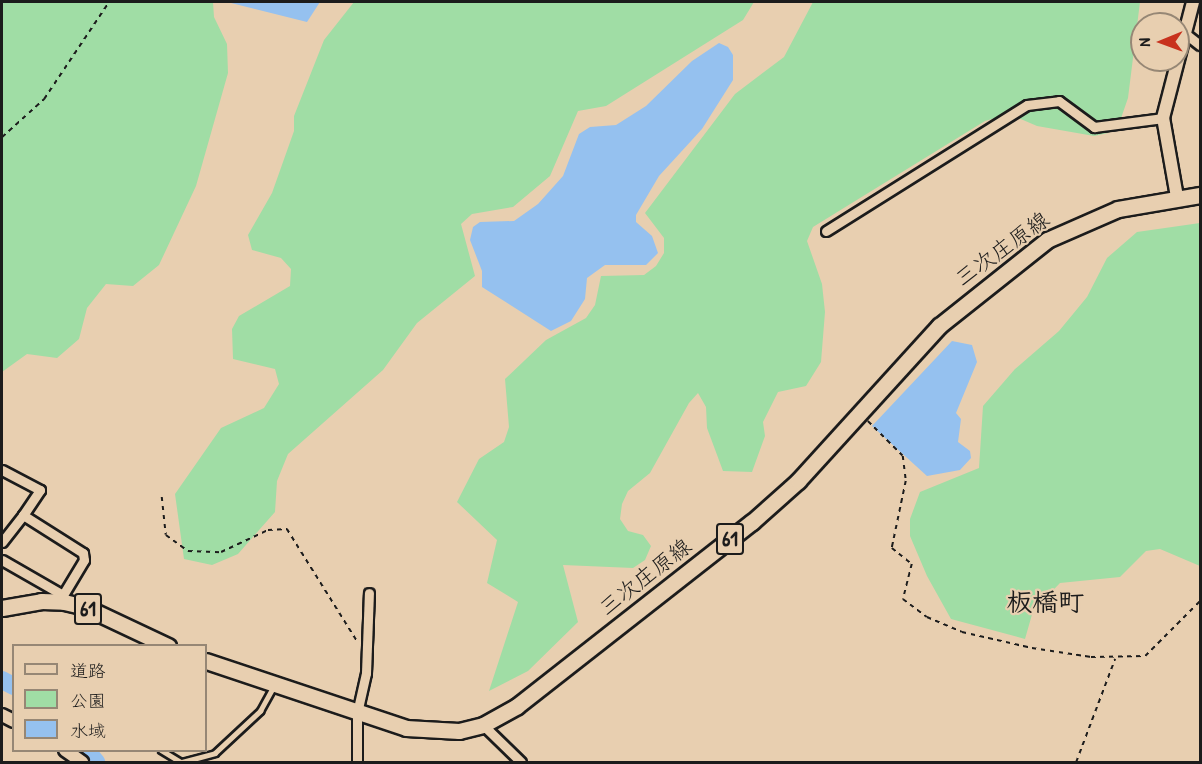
<!DOCTYPE html>
<html>
<head>
<meta charset="utf-8">
<style>
  body { margin:0 }
  #map { position:relative; width:1202px; height:764px; overflow:hidden; background:#e8cfb0; font-family:"Patrick Hand","Klee One",sans-serif }
  div>[style] { position:absolute }
  [style*='--x'] { left:calc(var(--x)*1px); top:calc(var(--y)*1px); width:calc(var(--w)*1px); rotate:calc(var(--a)*1deg) }
  .green>* { inset:0; background:#a0dda5 }
  .water>* { inset:0; background:#95c1ef }
  .river>* { height:18px; margin:-9px; padding:0 9px; transform-origin:9px; border-radius:9px; background:#95c1ef }
  .path>* { height:1.5px; margin-top:-0.75px; transform-origin:0; background:repeating-linear-gradient(90deg,#1c1c1c 0 4.5px,transparent 0 9px) }
  .roads { filter:drop-shadow(2px 0 #1c1c1c) drop-shadow(-2px 0 #1c1c1c) drop-shadow(0 2px #1c1c1c) drop-shadow(0 -2px #1c1c1c) }
  .service>* { height:4.5px; margin:-2.25px; padding:0 2.25px; transform-origin:2.25px; border-radius:2.25px; background:#e8cfb0 }
  .minor>* { height:9px; margin:-4.5px; padding:0 4.5px; transform-origin:4.5px; border-radius:4.5px; background:#e8cfb0 }
  .tertiary>* { height:12px; margin:-6px; padding:0 6px; transform-origin:6px; border-radius:6px; background:#e8cfb0 }
  .primary>* { height:15px; margin:-7.5px; padding:0 7.5px; transform-origin:7.5px; border-radius:7.5px; background:#e8cfb0 }
  span { translate:-50% -50%; white-space:nowrap; text-align:center; line-height:1.15; -webkit-text-stroke:4.5px #e8cfb0; paint-order:stroke }
  .shield-label span { padding:2px 4px; background:#e8cfb0; border:2px solid; border-radius:4px; -webkit-text-stroke-width:0 }
  .shield-label { font-size:21px; color:#1c1c1c; font-weight:700 }
  .street-label { font-size:22px; color:#1c1c1c }
  .quarter-label { font-size:26px; color:#1c1c1c; font-weight:700 }
  .frame { position:absolute; inset:0; border:3px solid #1c1c1c; pointer-events:none }
  .legend { position:absolute; left:12px; top:644px; width:195px; height:108px; box-sizing:border-box; background:#e8cfb0; border:2px solid #968775; margin:0; padding:8px 10px; list-style:none; font-size:18px; color:#1c1c1c }
  .legend li { display:flex; align-items:center; gap:12px; height:30px }
  .legend b { width:30px; border:2px solid #968775 }
  .north { position:absolute; left:1130px; top:12px; width:60px; height:60px; box-sizing:border-box; background:#e8cfb0; border:2px solid #968775; border-radius:50%; rotate:269deg; font-size:16px; font-weight:700; line-height:24px; text-align:center; color:#1c1c1c }
  .north::after { content:''; display:block; margin:auto; width:21px; height:27px; background:#c8321e; clip-path:polygon(50% 0,100% 100%,50% 72%,0 100%) }
</style>
</head>
<body>
<div id="map">
  <div class="green">
    <div style="clip-path:polygon(2px 2px,213px 2px,214px 17px,227px 44px,228px 73px,196px 186px,159px 265px,133px 286px,106px 284px,87px 308px,79px 339px,57px 358px,27px 354px,2px 372px)"></div>
    <div style="clip-path:polygon(354px 2px,754px 2px,743px 20px,606px 106px,578px 111px,550px 176px,513px 207px,472px 214px,461px 224px,475px 276px,417px 323px,383px 370px,288px 454px,277px 481px,275px 512px,238px 554px,212px 565px,184px 559px,175px 494px,221px 428px,264px 408px,279px 384px,275px 369px,233px 359px,232px 329px,239px 316px,290px 286px,291px 269px,281px 258px,252px 250px,248px 235px,272px 193px,294px 131px,294px 116px,324px 40px)"></div>
    <div style="clip-path:polygon(813px 2px,1140px 2px,1128px 98px,1119px 124px,1108px 133px,1094px 136px,1037px 126px,1009px 114px,985px 121px,813px 227px,807px 241px,822px 284px,825px 312px,821px 362px,806px 386px,778px 392px,763px 422px,765px 436px,752px 472px,723px 471px,707px 428px,706px 407px,698px 393px,689px 403px,650px 473px,628px 491px,622px 504px,620px 519px,628px 531px,643px 535px,651px 546px,645px 560px,633px 568px,563px 565px,578px 622px,528px 671px,489px 691px,518px 602px,487px 583px,497px 540px,457px 502px,479px 459px,504px 442px,509px 427px,505px 379px,546px 340px,586px 318px,595px 305px,601px 276px,644px 275px,656px 266px,664px 253px,664px 238px,645px 213px,735px 94px,784px 57px)"></div>
    <div style="clip-path:polygon(1200px 223px,1200px 566px,1160px 549px,1146px 551px,1120px 577px,1060px 583px,1033px 611px,1025px 639px,951px 619px,927px 576px,910px 536px,910px 519px,920px 492px,979px 468px,983px 406px,1015px 369px,1059px 331px,1087px 297px,1107px 258px,1137px 232px)"></div>
  </div>
  <div class="water">
    <div style="clip-path:polygon(227px 2px,320px 2px,307px 22px)"></div>
    <div style="clip-path:polygon(719px 43px,728px 47px,733px 55px,733px 80px,702px 129px,659px 176px,636px 215px,636px 222px,652px 236px,658px 253px,646px 265px,605px 265px,587px 278px,585px 299px,571px 321px,551px 331px,482px 287px,482px 271px,470px 240px,473px 227px,480px 222px,514px 221px,538px 204px,563px 176px,579px 134px,590px 127px,616px 125px,646px 106px,692px 61px)"></div>
    <div style="clip-path:polygon(952px 341px,972px 345px,977px 362px,956px 413px,961px 419px,958px 442px,970px 451px,971px 458px,960px 470px,927px 476px,872px 426px)"></div>
  </div>
  <div class="river">
    <div style="--x:2;--y:680;--w:13;--a:27"></div>
    <div style="--x:86;--y:750;--w:16;--a:50"></div>
  </div>
  <div class="path">
    <div style="--x:2;--y:137;--w:57;--a:-42.1"></div>
    <div style="--x:44;--y:99;--w:117;--a:-56.2"></div>
    <div style="--x:868;--y:421;--w:49;--a:45"></div>
    <div style="--x:903;--y:456;--w:25;--a:83"></div>
    <div style="--x:906;--y:481;--w:68;--a:101.8"></div>
    <div style="--x:892;--y:548;--w:26;--a:39"></div>
    <div style="--x:912;--y:564;--w:36;--a:104"></div>
    <div style="--x:903;--y:599;--w:30;--a:37"></div>
    <div style="--x:927;--y:617;--w:38;--a:23"></div>
    <div style="--x:962;--y:632;--w:72;--a:12.9"></div>
    <div style="--x:1032;--y:648;--w:60;--a:8.7"></div>
    <div style="--x:1091;--y:657;--w:54;--a:-1.1"></div>
    <div style="--x:1145;--y:656;--w:78;--a:-45"></div>
    <div style="--x:162;--y:497;--w:38;--a:84"></div>
    <div style="--x:166;--y:535;--w:27;--a:36"></div>
    <div style="--x:188;--y:551;--w:33;--a:2"></div>
    <div style="--x:221;--y:552;--w:52;--a:-25.1"></div>
    <div style="--x:268;--y:530;--w:19;--a:-3"></div>
    <div style="--x:287;--y:529;--w:132;--a:58"></div>
    <div style="--x:1076;--y:762;--w:110;--a:-69.3"></div>
  </div>
  <div class="roads">
    <div class="service">
      <div style="--x:161;--y:750;--w:23;--a:31"></div>
      <div style="--x:182;--y:762;--w:34;--a:-15"></div>
      <div style="--x:215;--y:753;--w:62;--a:-43"></div>
      <div style="--x:260;--y:711;--w:29;--a:-61"></div>
    </div>
    <div class="minor">
      <div style="--x:1187;--y:35;--w:16;--a:38"></div>
      <div style="--x:826;--y:231;--w:237;--a:-32.1"></div>
      <div style="--x:1027;--y:105;--w:32;--a:-7"></div>
      <div style="--x:1059;--y:101;--w:44;--a:36.6"></div>
      <div style="--x:1094;--y:127;--w:70;--a:-7.4"></div>
      <div style="--x:2;--y:470;--w:43;--a:27.8"></div>
      <div style="--x:40;--y:490;--w:30;--a:124"></div>
      <div style="--x:23;--y:515;--w:71;--a:32.3"></div>
      <div style="--x:83;--y:553;--w:7;--a:82"></div>
      <div style="--x:84;--y:560;--w:41;--a:121"></div>
      <div style="--x:63;--y:595;--w:7;--a:82"></div>
      <div style="--x:2;--y:542;--w:34;--a:-52"></div>
      <div style="--x:2;--y:560;--w:70;--a:29.8"></div>
      <div style="--x:483;--y:725;--w:53;--a:44.2"></div>
      <div style="--x:357;--y:762;--w:49;--a:-90"></div>
      <div style="--x:357;--y:713;--w:41;--a:-77.3"></div>
      <div style="--x:366;--y:673;--w:80;--a:-87.9"></div>
    </div>
    <div class="tertiary">
      <div style="--x:1177;--y:197;--w:80;--a:-100"></div>
      <div style="--x:1163;--y:118;--w:120;--a:-75.5"></div>
      <div style="--x:2;--y:715;--w:13;--a:27"></div>
      <div style="--x:65;--y:750;--w:21;--a:35"></div>
    </div>
    <div class="primary">
      <div style="--x:2;--y:608;--w:40;--a:-10"></div>
      <div style="--x:41;--y:601;--w:23;--a:2"></div>
      <div style="--x:64;--y:602;--w:22;--a:13"></div>
      <div style="--x:85;--y:607;--w:92;--a:25.2"></div>
      <div style="--x:206;--y:661;--w:211;--a:18.5"></div>
      <div style="--x:406;--y:728;--w:53;--a:3.2"></div>
      <div style="--x:459;--y:731;--w:25;--a:-14"></div>
      <div style="--x:483;--y:725;--w:39;--a:-29"></div>
      <div style="--x:517;--y:706;--w:298;--a:-38.1"></div>
      <div style="--x:752;--y:522;--w:62;--a:-41.7"></div>
      <div style="--x:798;--y:481;--w:210;--a:-47.7"></div>
      <div style="--x:939;--y:326;--w:138;--a:-38.5"></div>
      <div style="--x:1047;--y:240;--w:77;--a:-23.6"></div>
      <div style="--x:1118;--y:209;--w:83;--a:-9.7"></div>
    </div>
  </div>
  <div class="shield-label">
    <span style="left:730px;top:539px">61</span>
    <span style="left:88px;top:609px">61</span>
  </div>
  <div class="street-label">
    <span style="left:1002px;top:249px;rotate:-36deg">三次庄原線</span>
    <span style="left:645px;top:577px;rotate:-38deg">三次庄原線</span>
  </div>
  <div class="quarter-label">
    <span style="left:1045px;top:602px">板橋町</span>
  </div>
  <div class="frame"></div>
  <ul class="legend">
  <li><b style="height:8px;background:#e8cfb0"></b>道路</li>
  <li><b style="height:16px;background:#a0dda5"></b>公園</li>
  <li><b style="height:16px;background:#95c1ef"></b>水域</li>
  </ul>
  <div class="north">N</div>
</div>
</body>
</html>
